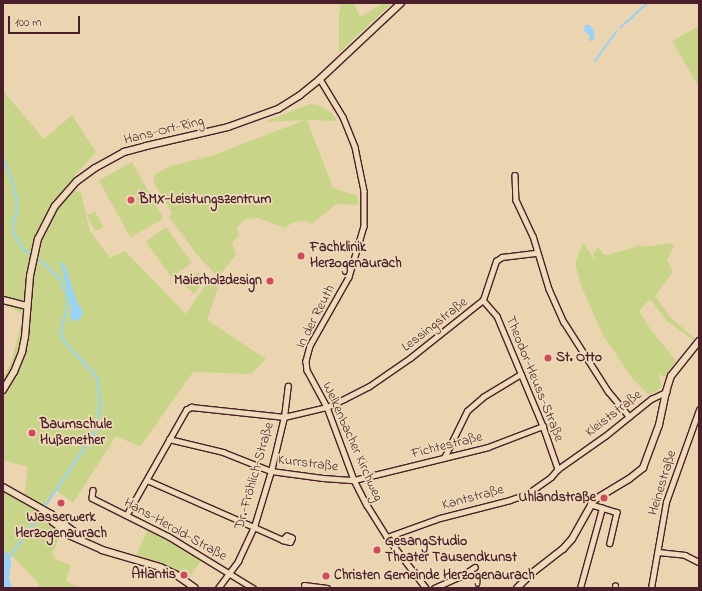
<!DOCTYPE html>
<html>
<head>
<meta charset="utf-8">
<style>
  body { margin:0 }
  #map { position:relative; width:702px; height:591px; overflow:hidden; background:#ebd4b0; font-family:"Indie Flower",sans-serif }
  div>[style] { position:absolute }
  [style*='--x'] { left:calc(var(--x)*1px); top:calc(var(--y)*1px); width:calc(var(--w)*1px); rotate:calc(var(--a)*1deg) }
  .green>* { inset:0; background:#c8d589; transform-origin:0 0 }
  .water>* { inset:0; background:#97d3f8 }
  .stream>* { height:1.5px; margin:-0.75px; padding:0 0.75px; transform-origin:0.75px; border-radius:0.75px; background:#97d3f8 }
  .river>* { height:9px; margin:-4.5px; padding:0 4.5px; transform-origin:4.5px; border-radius:4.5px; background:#97d3f8 }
  .roads { filter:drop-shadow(1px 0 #4a1f2b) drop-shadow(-1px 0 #4a1f2b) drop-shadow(0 1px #4a1f2b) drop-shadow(0 -1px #4a1f2b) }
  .street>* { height:4.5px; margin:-2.25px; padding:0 2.25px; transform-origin:2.25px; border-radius:2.25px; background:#efdab9 }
  .secondary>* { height:6px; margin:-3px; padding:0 3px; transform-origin:3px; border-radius:3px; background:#efdab9 }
  .dots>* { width:11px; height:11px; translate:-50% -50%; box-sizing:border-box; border:2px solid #efdab9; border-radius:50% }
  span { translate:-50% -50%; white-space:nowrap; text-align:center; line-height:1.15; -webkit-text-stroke:3.5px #efdab9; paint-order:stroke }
  .street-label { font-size:14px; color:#4a1f2b }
  .poi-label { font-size:14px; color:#4a1f2b; font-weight:700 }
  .left { translate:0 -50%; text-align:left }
  .right { translate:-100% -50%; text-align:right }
  .frame { position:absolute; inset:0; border:4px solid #4a1f2b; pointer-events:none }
  .scale { position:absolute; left:8px; top:16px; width:72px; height:18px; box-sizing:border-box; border:2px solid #4a1f2b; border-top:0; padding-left:5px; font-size:12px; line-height:14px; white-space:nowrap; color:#4a1f2b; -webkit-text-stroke:3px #efdab9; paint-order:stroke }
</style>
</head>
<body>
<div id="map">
  <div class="green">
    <div style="clip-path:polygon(333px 3px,354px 3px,360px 17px,384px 3px,392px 3px,339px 53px,339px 13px,341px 5px)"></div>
    <div style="clip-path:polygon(699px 26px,699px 83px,697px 84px,672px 41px)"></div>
    <div style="clip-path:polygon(3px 91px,44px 139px,72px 115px,96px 152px,66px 186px,81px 193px,90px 231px,110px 258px,125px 251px,186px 314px,208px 281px,215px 282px,218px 287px,207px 320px,266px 359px,251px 374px,193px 372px,140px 447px,116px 436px,73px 503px,56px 490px,42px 513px,62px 533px,52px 553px,57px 560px,71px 565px,66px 581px,81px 588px,40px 588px,36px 580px,12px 556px,7px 563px,4px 577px,7px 588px,3px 588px,3px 491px,24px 496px,28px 467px,3px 460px,3px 378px,12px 360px,23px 316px,20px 312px,3px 305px)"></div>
    <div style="clip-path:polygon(310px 104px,318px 105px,332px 113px,337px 121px,307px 120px,333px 188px,357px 196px,358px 205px,336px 204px,312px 224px,305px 221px,294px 222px,284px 228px,258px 218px,246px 219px,237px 227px,239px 236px,232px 242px,236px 255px,218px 277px,198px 256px,169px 217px,172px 213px,153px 182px,155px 175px,167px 167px,211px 156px,305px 120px,264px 122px)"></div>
    <div style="left:132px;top:162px;width:65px;height:38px;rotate:61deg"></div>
    <div style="left:95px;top:211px;width:18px;height:9px;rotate:63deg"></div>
    <div style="left:166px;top:227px;width:44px;height:25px;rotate:54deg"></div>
    <div style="clip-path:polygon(583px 242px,596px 262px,593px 254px,598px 247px,603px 254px,607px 255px,632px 248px,639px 245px,644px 247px,672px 243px,674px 246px,667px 260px,673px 272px,655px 296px,671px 318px,694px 338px,693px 340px,667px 321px,650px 299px,639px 311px,651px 330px,676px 361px,664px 377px,658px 374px,662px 386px,657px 391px,649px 395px,632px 378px,603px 335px,582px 288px,575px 264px)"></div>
    <div style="left:198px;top:272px;width:11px;height:19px;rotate:41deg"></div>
    <div style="clip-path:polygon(148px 529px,202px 559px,189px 578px,169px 566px,136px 555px)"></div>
  </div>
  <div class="water">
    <div style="clip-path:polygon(585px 25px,590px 25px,595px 34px,593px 41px,590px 41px,589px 35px,584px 31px)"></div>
    <div style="clip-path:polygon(60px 261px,65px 266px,78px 305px,80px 306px,83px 313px,79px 320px,73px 321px,70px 317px,71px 307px,62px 268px,59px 262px)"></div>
  </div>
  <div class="stream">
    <div style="--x:621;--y:27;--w:36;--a:-42"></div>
    <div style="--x:595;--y:61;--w:36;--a:-54"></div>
    <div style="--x:3;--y:158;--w:20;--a:66"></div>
    <div style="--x:11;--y:176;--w:23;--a:75"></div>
    <div style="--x:17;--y:198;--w:17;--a:90"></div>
    <div style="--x:17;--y:215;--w:7;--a:124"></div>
    <div style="--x:13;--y:221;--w:12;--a:85"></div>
    <div style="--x:14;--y:233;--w:20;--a:60"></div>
    <div style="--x:24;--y:250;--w:9;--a:32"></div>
    <div style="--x:37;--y:258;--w:11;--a:38"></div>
    <div style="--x:46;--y:265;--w:20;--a:45"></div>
    <div style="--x:60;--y:279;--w:17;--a:66"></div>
    <div style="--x:67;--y:295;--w:8;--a:83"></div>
    <div style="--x:68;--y:303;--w:33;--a:102"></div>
    <div style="--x:61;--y:335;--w:9;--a:58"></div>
    <div style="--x:66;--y:343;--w:47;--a:47.6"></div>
    <div style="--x:98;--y:378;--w:27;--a:84"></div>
    <div style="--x:101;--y:405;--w:27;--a:100"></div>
    <div style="--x:96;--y:432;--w:93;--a:124"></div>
    <div style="--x:6;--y:562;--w:62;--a:-54.2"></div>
  </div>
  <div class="river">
    <div style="--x:3;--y:555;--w:8;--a:67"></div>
    <div style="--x:6;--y:562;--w:16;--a:97"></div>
    <div style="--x:4;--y:578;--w:10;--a:73"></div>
  </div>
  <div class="roads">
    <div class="street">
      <div style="--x:320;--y:79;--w:44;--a:58.8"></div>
      <div style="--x:343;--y:117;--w:32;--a:68"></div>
      <div style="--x:355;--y:147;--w:45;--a:78.4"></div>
      <div style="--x:364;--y:191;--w:35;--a:90"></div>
      <div style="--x:364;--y:226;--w:53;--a:106.4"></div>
      <div style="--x:349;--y:277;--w:79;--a:119.5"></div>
      <div style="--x:310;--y:346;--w:16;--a:105"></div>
      <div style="--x:306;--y:361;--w:9;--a:84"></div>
      <div style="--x:307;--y:370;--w:42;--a:61.6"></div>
      <div style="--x:327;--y:407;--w:78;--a:69.7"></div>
      <div style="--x:354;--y:480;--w:28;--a:63"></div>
      <div style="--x:367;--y:505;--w:38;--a:58"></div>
      <div style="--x:387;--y:537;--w:64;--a:52.6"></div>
      <div style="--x:515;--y:175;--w:25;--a:88"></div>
      <div style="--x:516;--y:200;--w:40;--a:65"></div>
      <div style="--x:533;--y:236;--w:55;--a:73.2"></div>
      <div style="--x:549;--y:289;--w:36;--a:66"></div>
      <div style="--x:564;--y:322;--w:82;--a:57.5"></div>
      <div style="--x:608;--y:391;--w:33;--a:50"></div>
      <div style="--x:483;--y:300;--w:21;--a:49"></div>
      <div style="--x:497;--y:316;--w:119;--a:67.3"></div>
      <div style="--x:543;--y:426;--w:46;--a:70.8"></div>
      <div style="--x:169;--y:439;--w:56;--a:13.5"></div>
      <div style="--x:223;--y:452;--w:52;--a:21.6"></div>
      <div style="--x:271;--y:471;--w:52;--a:7.7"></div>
      <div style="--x:323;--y:478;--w:31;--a:4"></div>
      <div style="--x:354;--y:480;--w:138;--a:-13.8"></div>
      <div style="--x:488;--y:447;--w:59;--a:-20.9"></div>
      <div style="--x:444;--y:458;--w:52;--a:-63.9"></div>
      <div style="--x:467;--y:411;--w:21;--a:-41"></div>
      <div style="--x:483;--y:397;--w:44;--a:-31.2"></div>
      <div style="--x:147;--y:480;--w:117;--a:23.7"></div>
      <div style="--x:254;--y:527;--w:32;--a:24"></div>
      <div style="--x:283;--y:540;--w:7;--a:16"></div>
      <div style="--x:290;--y:542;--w:4;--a:-63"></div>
      <div style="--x:292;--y:538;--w:5;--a:-158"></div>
      <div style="--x:287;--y:536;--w:6;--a:135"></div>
      <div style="--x:93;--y:490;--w:8;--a:97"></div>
      <div style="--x:92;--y:498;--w:85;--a:26.6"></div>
      <div style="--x:168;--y:536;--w:100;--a:31.5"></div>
      <div style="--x:590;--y:504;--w:28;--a:17"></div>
      <div style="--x:617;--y:512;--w:32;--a:103"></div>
      <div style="--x:127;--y:514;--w:120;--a:-60.4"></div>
      <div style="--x:186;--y:410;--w:6;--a:-31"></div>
      <div style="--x:191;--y:407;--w:94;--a:6.1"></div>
      <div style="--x:284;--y:417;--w:44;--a:-13.1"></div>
      <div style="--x:327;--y:407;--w:19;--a:-25"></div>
      <div style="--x:344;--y:399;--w:27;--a:-27"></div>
      <div style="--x:368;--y:387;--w:51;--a:-34.6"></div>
      <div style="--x:410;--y:358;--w:93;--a:-38.5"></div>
      <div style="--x:483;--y:300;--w:41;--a:-71.6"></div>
      <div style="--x:496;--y:261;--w:7;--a:-34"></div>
      <div style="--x:502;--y:257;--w:35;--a:-7"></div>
      <div style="--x:387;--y:537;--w:56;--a:-19.7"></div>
      <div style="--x:440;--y:518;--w:72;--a:-14.4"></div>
      <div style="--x:510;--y:500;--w:18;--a:-19"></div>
      <div style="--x:527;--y:494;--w:29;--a:-35"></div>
      <div style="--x:551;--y:477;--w:11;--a:-49"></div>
      <div style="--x:558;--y:469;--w:57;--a:-35.1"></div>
      <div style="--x:605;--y:436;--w:59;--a:-38.8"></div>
      <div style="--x:651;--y:399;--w:17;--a:-25"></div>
      <div style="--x:658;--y:552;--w:27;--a:6"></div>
      <div style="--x:685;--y:555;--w:16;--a:27"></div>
      <div style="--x:304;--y:585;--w:23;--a:7"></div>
      <div style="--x:218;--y:588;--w:34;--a:-53"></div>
      <div style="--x:238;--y:561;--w:38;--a:-65"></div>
      <div style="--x:254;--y:527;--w:59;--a:-73.1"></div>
      <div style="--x:271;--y:471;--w:56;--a:-76.5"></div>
      <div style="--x:284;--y:417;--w:31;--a:-83"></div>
      <div style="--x:434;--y:588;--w:32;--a:-24"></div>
      <div style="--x:463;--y:575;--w:14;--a:-34"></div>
      <div style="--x:580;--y:588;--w:83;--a:-74.6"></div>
      <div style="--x:615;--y:588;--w:2;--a:-90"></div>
      <div style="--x:651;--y:588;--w:87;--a:-80.1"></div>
      <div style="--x:666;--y:502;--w:98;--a:-70.3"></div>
    </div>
    <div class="secondary">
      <div style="--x:3;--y:300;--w:25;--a:14"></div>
      <div style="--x:3;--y:390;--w:21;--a:-59"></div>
      <div style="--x:14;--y:372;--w:22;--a:-68"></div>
      <div style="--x:22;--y:352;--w:15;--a:-79"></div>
      <div style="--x:25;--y:337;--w:61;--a:-85.3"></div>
      <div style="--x:30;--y:276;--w:38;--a:-78"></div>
      <div style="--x:38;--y:239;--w:37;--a:-63"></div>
      <div style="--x:55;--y:206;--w:33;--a:-49"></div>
      <div style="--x:77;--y:181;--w:22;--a:-36"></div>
      <div style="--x:95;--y:168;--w:33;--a:-29"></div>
      <div style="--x:124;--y:152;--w:23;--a:-15"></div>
      <div style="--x:146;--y:146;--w:84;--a:-13"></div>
      <div style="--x:228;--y:127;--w:53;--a:-19.8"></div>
      <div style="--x:278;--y:109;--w:25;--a:-32"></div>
      <div style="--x:299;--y:96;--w:27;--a:-39"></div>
      <div style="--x:320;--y:79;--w:111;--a:-43.2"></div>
      <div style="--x:3;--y:487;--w:55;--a:29.4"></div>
      <div style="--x:51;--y:514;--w:28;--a:38"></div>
      <div style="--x:73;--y:531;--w:9;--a:54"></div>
      <div style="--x:47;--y:513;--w:11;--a:56"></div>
      <div style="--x:53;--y:522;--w:23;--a:38"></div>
      <div style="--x:71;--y:536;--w:34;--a:24"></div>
      <div style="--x:102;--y:550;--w:60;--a:16.3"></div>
      <div style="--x:160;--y:567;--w:17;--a:25"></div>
      <div style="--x:175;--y:574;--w:24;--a:35"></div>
      <div style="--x:517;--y:588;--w:21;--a:-45"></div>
      <div style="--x:532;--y:573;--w:39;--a:-38"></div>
      <div style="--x:563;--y:549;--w:13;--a:-48"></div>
      <div style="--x:572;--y:539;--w:45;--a:-60.6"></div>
      <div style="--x:594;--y:500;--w:41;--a:-31"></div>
      <div style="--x:629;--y:479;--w:18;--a:-38"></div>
      <div style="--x:643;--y:468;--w:46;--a:-69.6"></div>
      <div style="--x:659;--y:425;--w:34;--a:-78"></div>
      <div style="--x:666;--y:392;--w:17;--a:-73"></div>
      <div style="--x:671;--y:376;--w:45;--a:-51.3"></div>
    </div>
  </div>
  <div class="dots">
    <div style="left:131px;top:200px;background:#d1495b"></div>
    <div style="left:301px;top:256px;background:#d1495b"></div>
    <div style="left:270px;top:281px;background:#d1495b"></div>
    <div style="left:548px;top:358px;background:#d1495b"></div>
    <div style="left:32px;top:433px;background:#d1495b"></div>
    <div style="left:604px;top:498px;background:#d1495b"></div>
    <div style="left:61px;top:503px;background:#d1495b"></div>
    <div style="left:377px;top:550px;background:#d1495b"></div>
    <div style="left:184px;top:575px;background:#d1495b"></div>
    <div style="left:326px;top:576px;background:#d1495b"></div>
  </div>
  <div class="street-label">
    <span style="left:164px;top:131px;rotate:-14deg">Hans-Ort-Ring</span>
    <span style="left:316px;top:317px;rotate:-63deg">In der Reuth</span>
    <span style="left:435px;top:325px;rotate:-38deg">Lessingstraße</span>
    <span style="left:534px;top:379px;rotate:68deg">Theodor-Heuss-Straße</span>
    <span style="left:614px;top:414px;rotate:-38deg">Kleiststraße</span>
    <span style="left:352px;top:442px;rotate:66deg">Welkenbacher Kirchweg</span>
    <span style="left:447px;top:446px;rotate:-14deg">Fichtestraße</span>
    <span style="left:308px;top:464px;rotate:7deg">Kurrstraße</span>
    <span style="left:255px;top:476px;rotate:-74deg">Dr.-Fröhlich-Straße</span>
    <span style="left:663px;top:483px;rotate:-73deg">Heinestraße</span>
    <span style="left:473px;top:498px;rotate:-15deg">Kantstraße</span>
    <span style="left:175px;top:530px;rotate:29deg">Hans-Herold-Straße</span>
  </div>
  <div class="poi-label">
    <span class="left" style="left:139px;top:200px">BMX-Leistungszentrum</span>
    <span class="left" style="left:310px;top:256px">Fachklinik<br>Herzogenaurach</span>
    <span class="right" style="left:262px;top:281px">Maierholzdesign</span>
    <span class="left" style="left:556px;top:358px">St. Otto</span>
    <span class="left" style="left:40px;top:433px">Baumschule<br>Hußenether</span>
    <span class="right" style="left:596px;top:498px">Uhlandstraße</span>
    <span style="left:61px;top:526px">Wasserwerk<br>Herzogenaurach</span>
    <span class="left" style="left:385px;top:550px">GesangStudio<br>Theater Tausendkunst</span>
    <span class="right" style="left:176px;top:575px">Atlantis</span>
    <span class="left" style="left:334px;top:576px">Christen Gemeinde Herzogenaurach</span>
  </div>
  <div class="frame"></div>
  <div class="scale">100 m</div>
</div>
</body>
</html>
